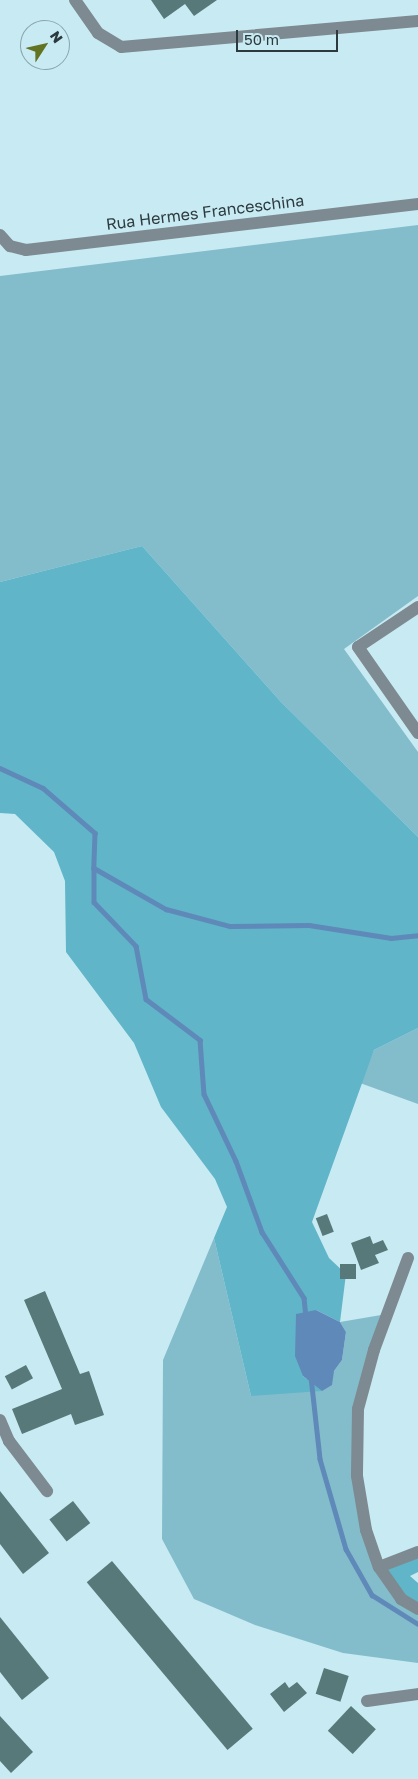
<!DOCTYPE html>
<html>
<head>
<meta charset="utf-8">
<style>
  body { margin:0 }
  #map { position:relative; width:418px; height:1779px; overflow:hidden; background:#c8eaf3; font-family:"Golos Text",sans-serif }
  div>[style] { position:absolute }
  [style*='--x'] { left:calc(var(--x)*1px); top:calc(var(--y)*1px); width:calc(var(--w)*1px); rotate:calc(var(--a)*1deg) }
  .green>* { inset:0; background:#83bdcb }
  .forest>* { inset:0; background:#60b5c8 }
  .water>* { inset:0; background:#5f89b9 }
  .stream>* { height:4.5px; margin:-2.25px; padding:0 2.25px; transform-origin:2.25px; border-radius:2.25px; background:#5f89b9 }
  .building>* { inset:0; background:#587979; transform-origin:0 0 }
  .minor>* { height:12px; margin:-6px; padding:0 6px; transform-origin:6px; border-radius:6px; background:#7e8a91 }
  span { translate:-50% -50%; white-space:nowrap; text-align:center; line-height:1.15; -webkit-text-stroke:5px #c8eaf3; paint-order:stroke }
  .street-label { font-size:16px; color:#2c3a3e }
  .north { position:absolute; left:20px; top:20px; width:50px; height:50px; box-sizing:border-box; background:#c8eaf3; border:1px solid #8aa4ab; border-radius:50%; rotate:55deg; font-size:14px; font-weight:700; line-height:20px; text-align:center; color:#2c3a3e }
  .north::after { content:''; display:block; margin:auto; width:18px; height:22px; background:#627422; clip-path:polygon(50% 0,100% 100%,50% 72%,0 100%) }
  .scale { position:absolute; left:236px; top:30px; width:102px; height:22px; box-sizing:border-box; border:2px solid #2c3a3e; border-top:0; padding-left:6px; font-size:15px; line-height:18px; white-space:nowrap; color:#2c3a3e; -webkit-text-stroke:4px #c8eaf3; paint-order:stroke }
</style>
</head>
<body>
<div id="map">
  <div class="green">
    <div style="clip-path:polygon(418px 225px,418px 596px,344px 649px,418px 752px,418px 837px,281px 702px,142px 546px,0 582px,0 276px)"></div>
    <div style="clip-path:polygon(418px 1028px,418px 1104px,360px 1083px,374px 1050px)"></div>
    <div style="clip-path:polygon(214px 1238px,251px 1396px,334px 1371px,342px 1360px,346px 1332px,340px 1322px,387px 1314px,358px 1409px,357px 1476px,379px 1567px,418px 1609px,418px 1663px,343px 1653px,255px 1625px,194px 1599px,162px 1539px,163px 1360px)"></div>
  </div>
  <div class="forest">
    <div style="clip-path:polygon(142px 546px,281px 702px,418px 837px,418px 1028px,374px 1050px,312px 1222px,329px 1258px,346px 1274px,340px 1322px,316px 1310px,303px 1376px,322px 1391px,251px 1396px,214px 1238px,227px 1207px,215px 1179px,161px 1107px,134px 1043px,66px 952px,65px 881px,54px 852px,15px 814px,0 813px,0 582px)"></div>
    <div style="clip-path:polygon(418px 1552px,418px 1572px,410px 1576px,418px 1583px,418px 1609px,380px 1567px)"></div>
  </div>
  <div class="water">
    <div style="clip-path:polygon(316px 1310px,340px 1322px,346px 1332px,342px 1360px,334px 1371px,332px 1385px,322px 1391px,303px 1376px,295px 1356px,296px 1314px)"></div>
  </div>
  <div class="stream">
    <div style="--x:0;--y:768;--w:47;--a:24.9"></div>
    <div style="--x:43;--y:788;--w:69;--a:40.9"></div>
    <div style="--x:95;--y:833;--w:35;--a:92"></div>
    <div style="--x:94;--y:868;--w:83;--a:29.7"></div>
    <div style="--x:166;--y:909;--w:66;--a:14.9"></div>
    <div style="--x:230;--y:926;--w:79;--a:-0.7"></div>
    <div style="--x:309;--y:925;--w:83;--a:9"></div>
    <div style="--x:391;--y:938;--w:27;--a:-6"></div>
    <div style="--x:94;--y:868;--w:34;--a:90"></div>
    <div style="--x:94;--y:902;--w:61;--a:46.3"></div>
    <div style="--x:136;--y:946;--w:54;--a:79.3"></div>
    <div style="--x:146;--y:999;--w:68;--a:37.2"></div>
    <div style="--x:200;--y:1040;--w:54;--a:85.8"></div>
    <div style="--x:204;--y:1094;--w:74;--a:64.5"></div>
    <div style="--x:236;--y:1161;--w:76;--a:69.9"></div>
    <div style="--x:262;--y:1232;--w:78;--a:57.5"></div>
    <div style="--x:304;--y:1298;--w:19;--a:84"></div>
    <div style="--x:311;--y:1377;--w:82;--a:83.7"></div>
    <div style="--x:320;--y:1459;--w:94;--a:73.9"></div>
    <div style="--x:346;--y:1549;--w:53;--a:60.5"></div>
    <div style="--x:372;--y:1595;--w:54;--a:32.2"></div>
  </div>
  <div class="building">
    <div style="clip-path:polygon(151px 0,217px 0,194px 16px,185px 4px,164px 19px)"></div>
    <div style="left:327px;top:1214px;width:19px;height:12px;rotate:69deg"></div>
    <div style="clip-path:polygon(370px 1236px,373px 1244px,383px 1240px,388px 1250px,375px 1255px,379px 1263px,361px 1270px,351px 1243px)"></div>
    <div style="left:356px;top:1264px;width:15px;height:16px;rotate:90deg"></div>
    <div style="clip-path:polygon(45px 1291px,80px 1374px,89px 1371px,104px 1415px,75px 1425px,71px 1414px,22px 1434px,12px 1409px,62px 1389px,24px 1300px)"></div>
    <div style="left:26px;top:1365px;width:15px;height:24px;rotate:62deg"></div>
    <div style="clip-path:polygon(0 1491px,49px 1553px,23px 1574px,0 1544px)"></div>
    <div style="left:73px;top:1501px;width:28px;height:30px;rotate:52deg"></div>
    <div style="left:112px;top:1561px;width:219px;height:33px;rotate:50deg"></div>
    <div style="clip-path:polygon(0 1617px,49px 1678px,22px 1700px,0 1672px)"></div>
    <div style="left:324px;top:1668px;width:26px;height:27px;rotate:18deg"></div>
    <div style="clip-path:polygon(285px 1682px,289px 1688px,297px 1682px,307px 1693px,284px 1712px,270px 1694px)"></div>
    <div style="left:351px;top:1706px;width:34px;height:34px;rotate:43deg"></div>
    <div style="clip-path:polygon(0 1716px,33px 1752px,11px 1773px,0 1761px)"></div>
  </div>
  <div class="minor">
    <div style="--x:75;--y:0;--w:40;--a:55.1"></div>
    <div style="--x:98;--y:33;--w:27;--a:31"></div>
    <div style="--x:121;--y:47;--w:298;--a:-5"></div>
    <div style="--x:0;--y:235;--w:15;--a:48"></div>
    <div style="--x:10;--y:246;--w:16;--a:14"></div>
    <div style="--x:26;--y:250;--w:395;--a:-6.7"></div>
    <div style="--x:418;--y:607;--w:72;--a:146.3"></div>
    <div style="--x:358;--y:647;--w:105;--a:55.1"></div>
    <div style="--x:408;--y:1258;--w:98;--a:110.3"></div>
    <div style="--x:374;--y:1350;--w:61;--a:105.2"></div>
    <div style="--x:358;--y:1409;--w:67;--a:90.9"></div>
    <div style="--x:357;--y:1476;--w:55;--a:80.5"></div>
    <div style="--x:366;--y:1530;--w:39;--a:71"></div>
    <div style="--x:379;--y:1567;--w:39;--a:55"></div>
    <div style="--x:401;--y:1599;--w:20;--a:30"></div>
    <div style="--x:0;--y:1420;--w:23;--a:67"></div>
    <div style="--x:9;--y:1441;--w:63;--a:52.8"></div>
    <div style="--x:379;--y:1567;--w:42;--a:-21"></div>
    <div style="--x:367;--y:1701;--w:51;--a:-7.8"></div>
  </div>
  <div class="street-label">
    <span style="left:205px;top:212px;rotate:-7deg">Rua Hermes Franceschina</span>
  </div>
  <div class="north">N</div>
  <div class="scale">50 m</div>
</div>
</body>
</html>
